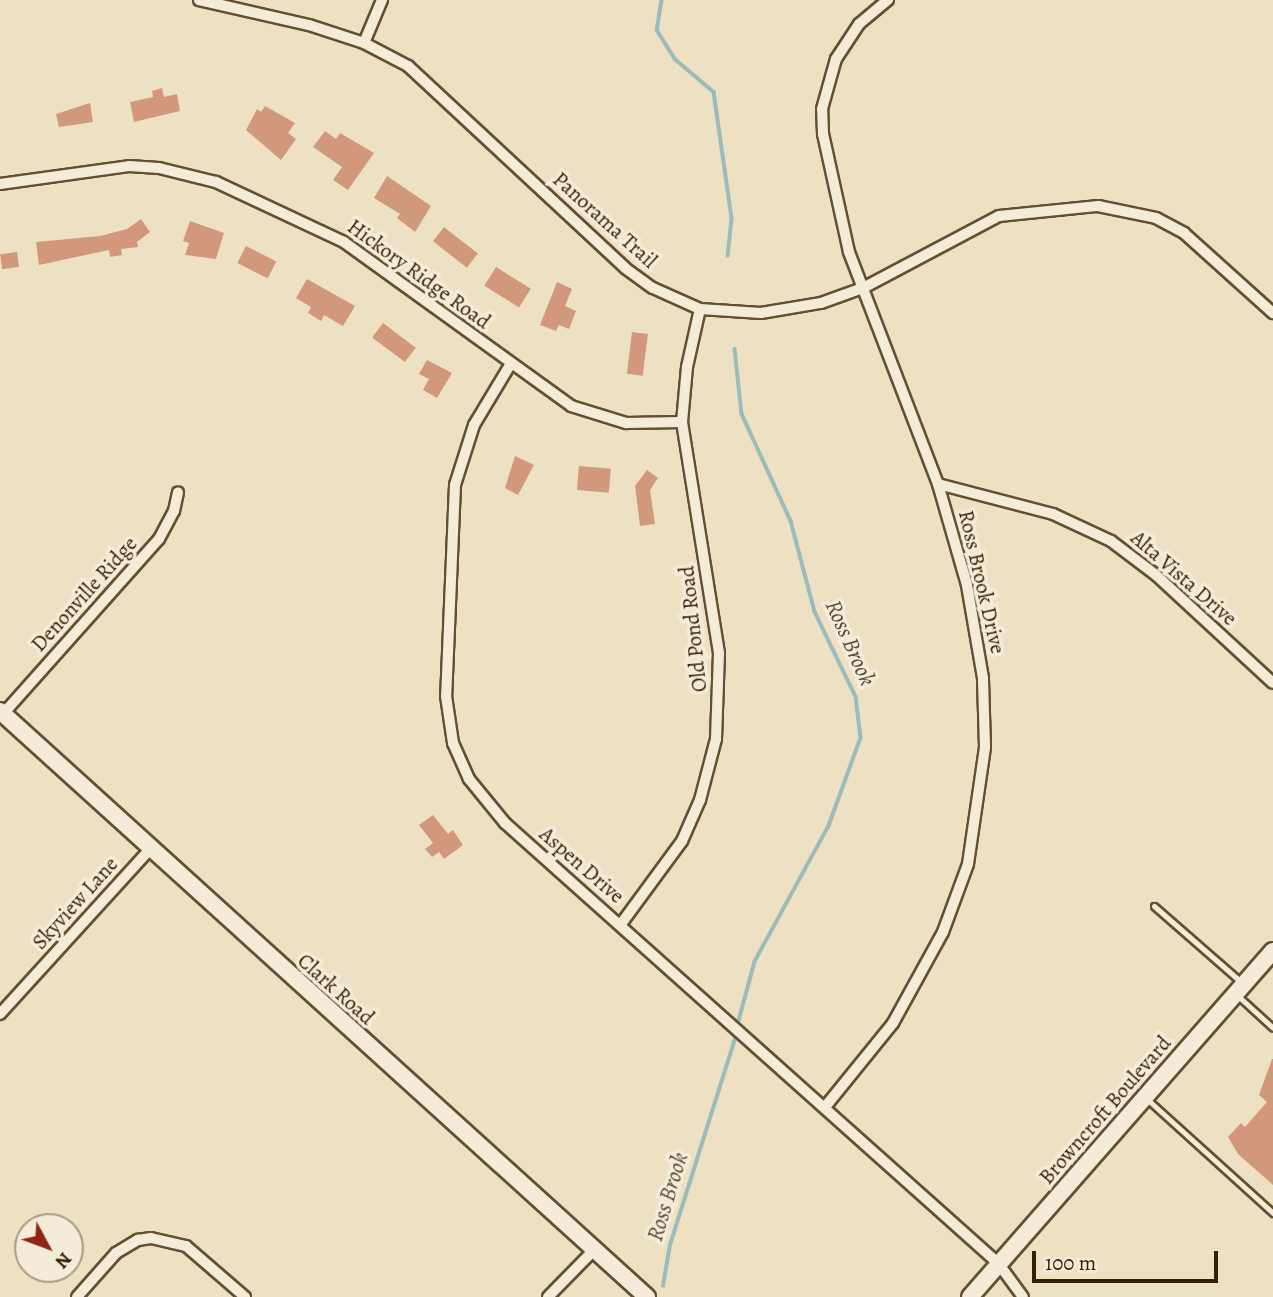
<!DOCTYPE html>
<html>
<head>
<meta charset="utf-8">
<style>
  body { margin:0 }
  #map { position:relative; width:1273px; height:1297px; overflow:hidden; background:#eee1c3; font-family:Alegreya,serif }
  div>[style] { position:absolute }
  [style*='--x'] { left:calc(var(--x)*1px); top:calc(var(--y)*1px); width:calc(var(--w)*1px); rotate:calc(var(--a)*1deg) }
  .stream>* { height:3.5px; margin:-1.75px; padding:0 1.75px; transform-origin:1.75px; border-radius:1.75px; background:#9bbcb9 }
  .building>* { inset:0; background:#d2987b; transform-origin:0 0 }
  .roads { filter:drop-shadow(2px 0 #635031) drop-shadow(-2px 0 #635031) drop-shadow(0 2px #635031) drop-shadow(0 -2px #635031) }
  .lane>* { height:5px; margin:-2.5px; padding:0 2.5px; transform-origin:2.5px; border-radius:2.5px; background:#f4ecd8 }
  .street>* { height:10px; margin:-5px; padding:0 5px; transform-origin:5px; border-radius:5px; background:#f4ecd8 }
  .secondary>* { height:16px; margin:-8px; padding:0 8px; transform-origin:8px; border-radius:8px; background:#f4ecd8 }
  span { translate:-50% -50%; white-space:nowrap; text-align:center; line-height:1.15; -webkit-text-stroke:7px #f4ecd8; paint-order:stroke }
  .street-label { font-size:21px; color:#351f00 }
  .water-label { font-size:23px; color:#544e38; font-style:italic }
  .north { position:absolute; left:14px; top:1213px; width:70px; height:70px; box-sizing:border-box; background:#f4ecd8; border:2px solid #a89a82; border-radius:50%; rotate:131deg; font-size:19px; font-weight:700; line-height:28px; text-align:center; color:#351f00 }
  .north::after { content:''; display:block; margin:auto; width:24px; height:32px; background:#8f2418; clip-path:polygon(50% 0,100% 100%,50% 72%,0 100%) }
  .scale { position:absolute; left:1032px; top:1251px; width:186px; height:32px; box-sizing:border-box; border:4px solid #351f00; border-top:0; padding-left:9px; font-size:21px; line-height:24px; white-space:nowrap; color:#351f00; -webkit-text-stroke:5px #f4ecd8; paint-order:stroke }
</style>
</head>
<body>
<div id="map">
  <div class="stream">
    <div style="--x:662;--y:0;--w:30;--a:99"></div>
    <div style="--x:657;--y:30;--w:34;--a:58"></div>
    <div style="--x:675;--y:59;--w:51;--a:40.2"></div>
    <div style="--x:714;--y:92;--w:128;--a:81.9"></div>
    <div style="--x:732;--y:219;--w:37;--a:96"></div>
    <div style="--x:735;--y:349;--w:65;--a:83.9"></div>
    <div style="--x:742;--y:414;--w:118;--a:65.4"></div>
    <div style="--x:791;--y:521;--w:94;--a:75.2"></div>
    <div style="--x:815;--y:612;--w:94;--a:64.2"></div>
    <div style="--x:856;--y:697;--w:41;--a:83"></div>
    <div style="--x:861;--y:738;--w:94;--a:110"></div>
    <div style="--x:829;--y:826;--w:155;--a:118.6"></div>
    <div style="--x:755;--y:962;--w:61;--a:105.2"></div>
    <div style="--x:663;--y:1286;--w:42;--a:-80.3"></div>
    <div style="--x:670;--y:1245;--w:216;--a:-72.5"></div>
  </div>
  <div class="building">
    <div style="clip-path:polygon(162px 88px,164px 97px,177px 94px,180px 111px,134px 122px,130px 102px,153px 97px,152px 91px)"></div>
    <div style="clip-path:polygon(90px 103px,93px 122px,59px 127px,56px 114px)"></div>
    <div style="clip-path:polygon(265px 106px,295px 123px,288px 133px,296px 139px,281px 160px,246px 130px,257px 109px,261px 112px)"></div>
    <div style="clip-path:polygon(325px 131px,336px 139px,340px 133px,374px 153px,348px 190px,333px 180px,342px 167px,313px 147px)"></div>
    <div style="clip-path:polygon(387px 176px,431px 206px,415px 232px,397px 218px,400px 214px,374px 198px)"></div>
    <div style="clip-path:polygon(141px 219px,150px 232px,137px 242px,138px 247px,121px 249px,122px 255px,110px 257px,109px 250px,39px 265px,36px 242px,100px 236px,127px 229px)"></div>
    <div style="clip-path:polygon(190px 221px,224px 233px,216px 259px,185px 255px,189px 243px,183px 241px)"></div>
    <div style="left:444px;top:227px;width:43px;height:18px;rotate:38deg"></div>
    <div style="left:246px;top:246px;width:34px;height:19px;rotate:27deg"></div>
    <div style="left:17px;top:252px;width:15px;height:17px;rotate:82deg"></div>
    <div style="left:496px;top:267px;width:41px;height:22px;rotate:32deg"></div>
    <div style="clip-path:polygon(307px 279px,355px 306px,343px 326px,324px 315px,321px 321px,308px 313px,311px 307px,296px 298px)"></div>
    <div style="clip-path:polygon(557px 282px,572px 289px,565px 306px,576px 311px,569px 329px,559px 325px,556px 331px,540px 325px)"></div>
    <div style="left:383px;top:323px;width:41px;height:18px;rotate:37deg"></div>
    <div style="left:632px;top:332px;width:16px;height:42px;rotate:7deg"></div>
    <div style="clip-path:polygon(427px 360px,452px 373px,437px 398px,423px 390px,429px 379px,419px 374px)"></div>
    <div style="clip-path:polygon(515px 456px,534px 465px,518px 495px,505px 488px)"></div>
    <div style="left:579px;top:466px;width:32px;height:24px;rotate:5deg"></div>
    <div style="clip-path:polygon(647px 470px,658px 478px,650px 490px,655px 524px,640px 526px,635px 486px)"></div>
    <div style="clip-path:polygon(433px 815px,448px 834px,453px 830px,463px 845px,444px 859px,439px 852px,432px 857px,425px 849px,433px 843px,419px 825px)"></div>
    <div style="clip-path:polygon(1272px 1059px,1273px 1059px,1273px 1185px,1238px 1154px,1228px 1137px,1241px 1123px,1245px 1127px,1267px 1102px,1259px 1095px)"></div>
  </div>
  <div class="roads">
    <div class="lane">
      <div style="--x:1154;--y:906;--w:116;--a:41.1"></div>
      <div style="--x:1238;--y:996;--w:47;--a:42.4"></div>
      <div style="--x:1148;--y:1100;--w:169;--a:42.1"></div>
    </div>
    <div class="street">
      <div style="--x:199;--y:0;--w:113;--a:12.8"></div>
      <div style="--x:309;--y:25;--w:58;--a:18.1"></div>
      <div style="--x:364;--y:43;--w:50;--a:27.6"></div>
      <div style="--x:408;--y:66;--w:296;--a:42.9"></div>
      <div style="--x:625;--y:268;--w:34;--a:36"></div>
      <div style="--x:653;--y:288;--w:51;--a:24.1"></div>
      <div style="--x:700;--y:309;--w:61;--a:3.8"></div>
      <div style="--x:761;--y:313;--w:61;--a:-9.5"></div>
      <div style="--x:821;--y:303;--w:45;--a:-19.7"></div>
      <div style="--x:863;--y:288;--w:154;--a:-27.9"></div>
      <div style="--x:999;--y:216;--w:100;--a:-5.8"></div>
      <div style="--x:1098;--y:206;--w:59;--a:11.7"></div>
      <div style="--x:1156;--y:218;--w:32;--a:28"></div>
      <div style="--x:1184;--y:233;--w:120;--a:42"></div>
      <div style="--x:364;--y:43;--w:47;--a:-67.3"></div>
      <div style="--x:0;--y:184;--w:130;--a:-7.9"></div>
      <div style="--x:129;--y:166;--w:30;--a:4"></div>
      <div style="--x:159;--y:168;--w:59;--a:13.8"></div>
      <div style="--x:216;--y:182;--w:141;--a:25.1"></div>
      <div style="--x:344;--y:242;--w:280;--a:35.8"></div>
      <div style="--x:571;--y:406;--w:58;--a:17.2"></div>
      <div style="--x:626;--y:423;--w:56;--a:-1"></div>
      <div style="--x:510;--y:365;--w:70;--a:121"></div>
      <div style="--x:474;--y:425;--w:63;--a:107.6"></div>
      <div style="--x:455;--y:485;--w:211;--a:92.4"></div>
      <div style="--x:446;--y:696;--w:48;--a:81.5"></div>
      <div style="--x:453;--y:743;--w:39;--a:66"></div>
      <div style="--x:469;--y:779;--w:57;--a:50.7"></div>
      <div style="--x:505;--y:823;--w:661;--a:41.75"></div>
      <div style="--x:998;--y:1263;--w:42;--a:53.7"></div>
      <div style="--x:938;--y:484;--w:119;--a:14.6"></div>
      <div style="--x:1053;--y:514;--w:64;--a:25"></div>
      <div style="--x:1111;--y:541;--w:56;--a:37.1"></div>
      <div style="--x:1156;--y:575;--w:159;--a:42.7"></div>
      <div style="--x:3;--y:714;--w:234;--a:-48.3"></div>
      <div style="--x:159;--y:539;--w:32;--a:-62"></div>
      <div style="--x:174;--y:511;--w:19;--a:-78"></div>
      <div style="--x:621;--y:924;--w:103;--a:-53.7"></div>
      <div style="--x:682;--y:841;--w:45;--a:-66.3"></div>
      <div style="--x:700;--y:800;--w:63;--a:-75.3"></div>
      <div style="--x:716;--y:739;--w:86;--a:-88"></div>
      <div style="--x:719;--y:653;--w:234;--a:-99.1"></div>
      <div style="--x:682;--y:422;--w:55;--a:-84.8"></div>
      <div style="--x:687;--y:367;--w:59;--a:-77.4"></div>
      <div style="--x:0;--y:1014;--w:223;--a:-47.7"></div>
      <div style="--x:825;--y:1107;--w:108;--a:-51"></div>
      <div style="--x:893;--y:1023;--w:104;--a:-61.2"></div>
      <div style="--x:943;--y:932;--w:72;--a:-69.8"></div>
      <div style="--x:968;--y:864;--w:118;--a:-81.7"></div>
      <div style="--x:985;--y:747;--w:69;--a:-91.7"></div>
      <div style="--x:983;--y:678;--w:94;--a:-99.8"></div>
      <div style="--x:967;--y:585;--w:105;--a:-106"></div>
      <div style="--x:938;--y:484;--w:248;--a:-111"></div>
      <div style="--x:849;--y:252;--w:121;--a:-102.4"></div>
      <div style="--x:823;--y:134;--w:25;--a:-92"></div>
      <div style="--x:822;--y:109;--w:52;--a:-74.4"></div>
      <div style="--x:836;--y:59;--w:42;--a:-56.7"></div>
      <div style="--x:859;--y:24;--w:38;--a:-40"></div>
      <div style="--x:77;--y:1297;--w:59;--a:-48.4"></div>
      <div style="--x:116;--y:1253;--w:26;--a:-31"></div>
      <div style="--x:138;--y:1240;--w:13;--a:-9"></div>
      <div style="--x:151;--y:1238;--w:36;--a:13"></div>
      <div style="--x:186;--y:1246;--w:78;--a:40.8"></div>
      <div style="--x:548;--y:1297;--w:66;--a:-45.6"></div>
    </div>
    <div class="secondary">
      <div style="--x:0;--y:711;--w:873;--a:42.17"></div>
      <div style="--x:970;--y:1297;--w:460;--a:-48.8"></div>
    </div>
  </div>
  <div class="street-label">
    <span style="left:605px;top:220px;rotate:42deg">Panorama Trail</span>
    <span style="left:419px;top:274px;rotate:36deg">Hickory Ridge Road</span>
    <span style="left:1184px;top:578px;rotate:41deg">Alta Vista Drive</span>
    <span style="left:982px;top:582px;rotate:77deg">Ross Brook Drive</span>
    <span style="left:84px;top:594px;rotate:-48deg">Denonville Ridge</span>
    <span style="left:693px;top:629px;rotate:-96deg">Old Pond Road</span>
    <span style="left:582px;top:865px;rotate:41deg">Aspen Drive</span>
    <span style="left:75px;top:903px;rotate:-48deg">Skyview Lane</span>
    <span style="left:336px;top:989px;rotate:42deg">Clark Road</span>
    <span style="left:1105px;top:1110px;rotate:-49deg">Browncroft Boulevard</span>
  </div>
  <div class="water-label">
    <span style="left:850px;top:643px;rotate:66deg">Ross Brook</span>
    <span style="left:668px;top:1197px;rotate:-73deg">Ross Brook</span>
  </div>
  <div class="north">N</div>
  <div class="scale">100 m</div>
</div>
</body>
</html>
